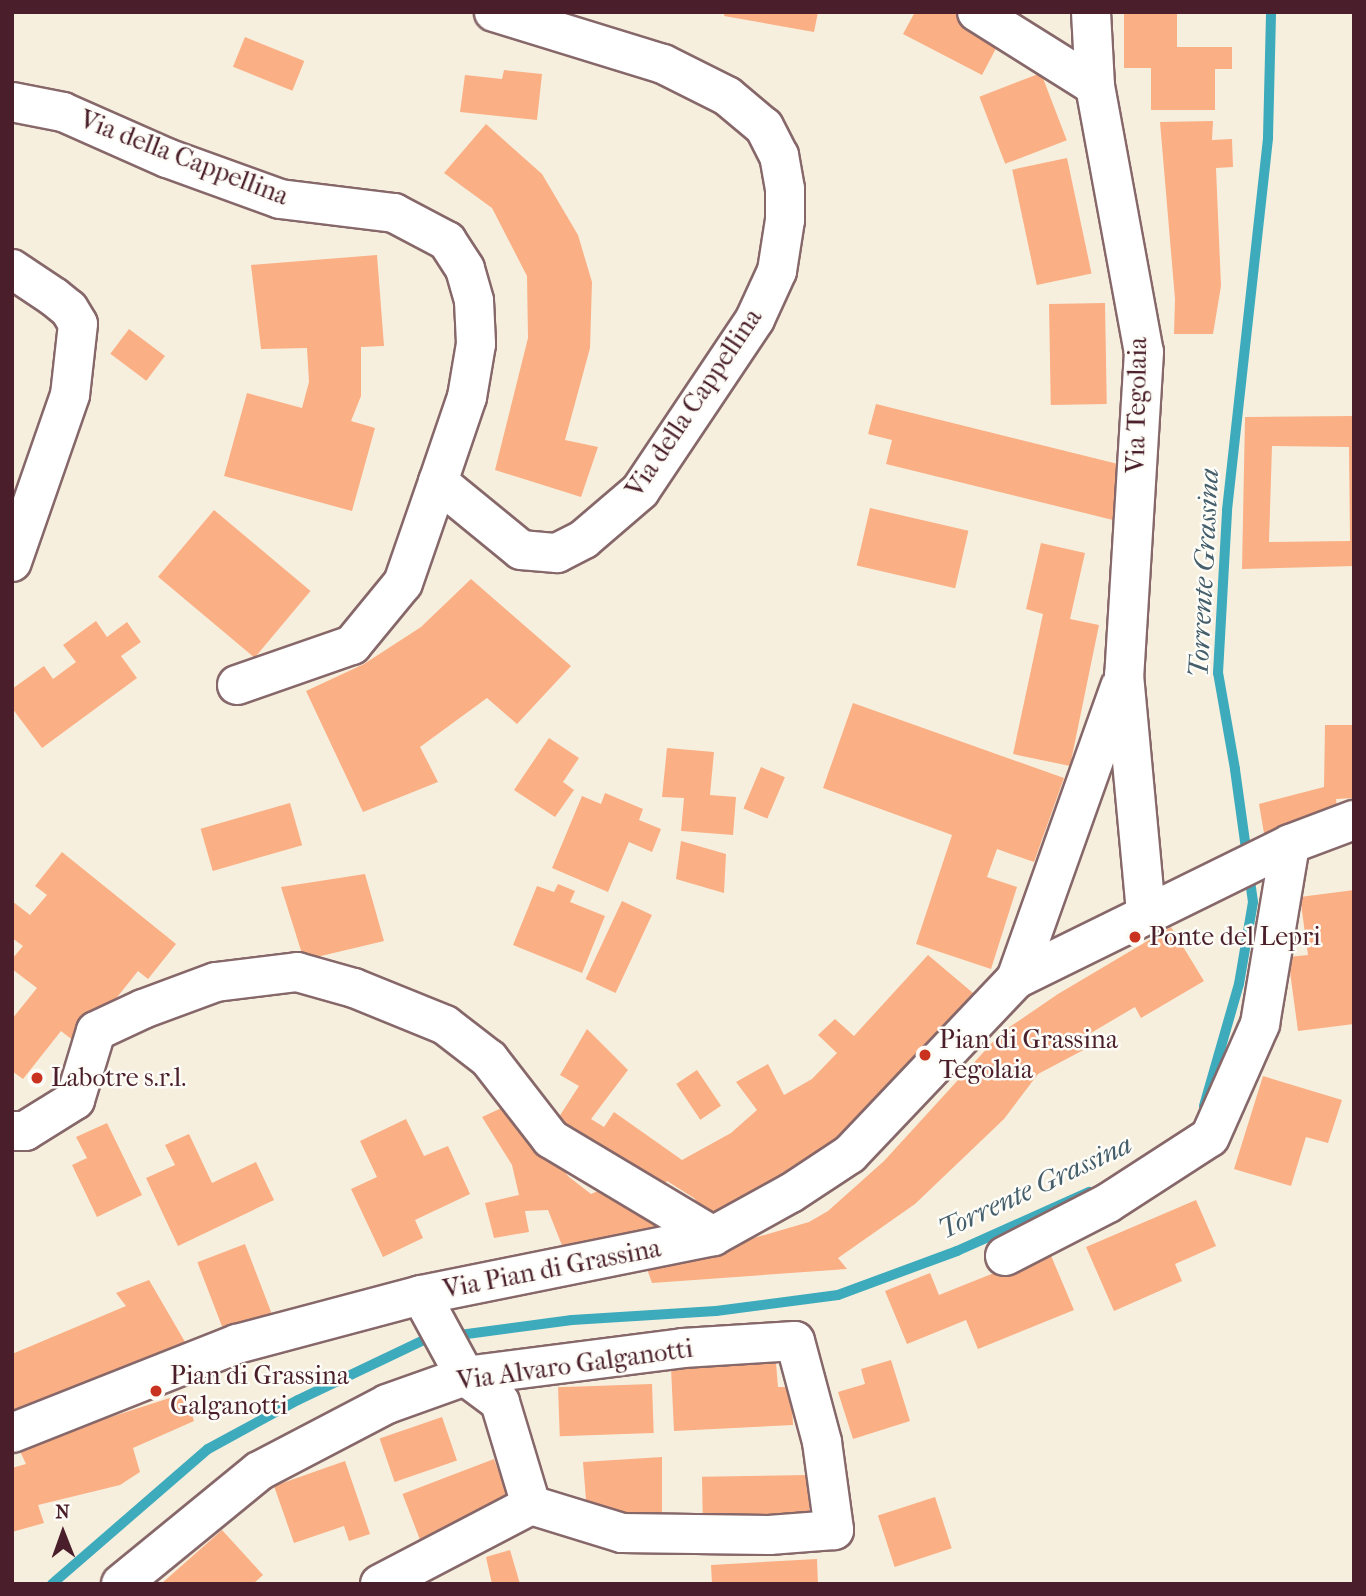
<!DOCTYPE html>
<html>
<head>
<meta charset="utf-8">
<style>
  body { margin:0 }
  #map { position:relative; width:1366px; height:1596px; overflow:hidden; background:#f7efde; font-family:"IM FELL French Canon",serif }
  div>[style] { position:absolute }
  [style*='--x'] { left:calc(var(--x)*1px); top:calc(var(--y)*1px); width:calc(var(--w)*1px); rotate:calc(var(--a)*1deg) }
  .stream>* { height:10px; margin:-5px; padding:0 5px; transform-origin:5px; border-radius:5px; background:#3dabbc }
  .building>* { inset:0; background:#faaf84; transform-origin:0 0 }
  .roads { filter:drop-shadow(2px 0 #87686a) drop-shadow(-2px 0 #87686a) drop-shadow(0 2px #87686a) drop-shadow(0 -2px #87686a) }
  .minor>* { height:38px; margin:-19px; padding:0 19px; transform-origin:19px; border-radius:19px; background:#fff }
  .dots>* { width:19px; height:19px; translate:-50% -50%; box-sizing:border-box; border:4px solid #fdfcf7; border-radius:50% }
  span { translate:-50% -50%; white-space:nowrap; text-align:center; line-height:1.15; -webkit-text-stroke:5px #fdfcf7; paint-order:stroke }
  .street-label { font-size:26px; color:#4a1f2b }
  .poi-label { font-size:26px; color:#4a1f2b }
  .left { translate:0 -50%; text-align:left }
  .water-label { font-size:28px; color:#445e6c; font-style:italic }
  .frame { position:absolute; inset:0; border:14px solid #4a1f2b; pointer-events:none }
  .north { position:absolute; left:28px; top:1498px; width:70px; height:70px; -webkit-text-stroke:5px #fdfcf7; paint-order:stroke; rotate:359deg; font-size:19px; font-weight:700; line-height:28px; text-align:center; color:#4a1f2b }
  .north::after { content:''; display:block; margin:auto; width:24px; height:32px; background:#4a1f2b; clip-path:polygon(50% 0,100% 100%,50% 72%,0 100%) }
</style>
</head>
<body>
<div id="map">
  <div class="stream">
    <div style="--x:1247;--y:856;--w:88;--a:-97.9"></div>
    <div style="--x:1235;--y:769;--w:97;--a:-100"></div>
    <div style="--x:1218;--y:673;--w:163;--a:-86.8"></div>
    <div style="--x:1227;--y:510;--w:375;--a:-83.7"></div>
    <div style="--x:1268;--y:137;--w:125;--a:-88.6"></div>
    <div style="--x:1204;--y:1106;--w:127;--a:-74"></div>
    <div style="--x:1239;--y:984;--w:83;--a:-80.3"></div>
    <div style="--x:1253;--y:902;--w:27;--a:-98"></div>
    <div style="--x:452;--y:1336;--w:121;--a:-7.6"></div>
    <div style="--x:572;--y:1320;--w:144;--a:-3.6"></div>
    <div style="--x:716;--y:1311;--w:123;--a:-7.5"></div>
    <div style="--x:838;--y:1295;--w:127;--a:-20.3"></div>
    <div style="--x:957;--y:1251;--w:145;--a:-24.1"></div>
    <div style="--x:52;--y:1584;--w:206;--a:-40.9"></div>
    <div style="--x:208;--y:1449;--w:102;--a:-28.6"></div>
    <div style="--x:298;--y:1400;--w:140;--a:-25.5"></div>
    <div style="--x:424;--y:1340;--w:10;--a:-6"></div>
  </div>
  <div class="building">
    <div style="clip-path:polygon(725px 12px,818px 12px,814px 32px,724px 16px)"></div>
    <div style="clip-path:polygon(915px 12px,954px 12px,1002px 37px,982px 75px,903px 34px)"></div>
    <div style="clip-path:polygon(1124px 12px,1177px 12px,1177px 47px,1232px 47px,1232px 69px,1215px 69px,1215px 110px,1151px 110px,1151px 68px,1124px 68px)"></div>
    <div style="left:245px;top:37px;width:64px;height:32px;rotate:22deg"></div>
    <div style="clip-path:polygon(504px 70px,542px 74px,537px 120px,460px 112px,465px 75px,502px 79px)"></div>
    <div style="left:1041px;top:73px;width:72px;height:66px;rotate:69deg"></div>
    <div style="clip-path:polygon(1213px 121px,1212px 140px,1232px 139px,1233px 167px,1216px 168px,1221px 286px,1213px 334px,1174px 334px,1175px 299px,1160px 122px)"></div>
    <div style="clip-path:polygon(486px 124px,542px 174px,578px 235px,592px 282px,590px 348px,565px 440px,598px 447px,581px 497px,495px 470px,528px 338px,527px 276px,492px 208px,444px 173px)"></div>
    <div style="left:1067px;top:158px;width:118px;height:56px;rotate:78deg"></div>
    <div style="clip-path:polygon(377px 255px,384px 346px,361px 347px,361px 396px,351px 421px,375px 428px,352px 511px,224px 476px,247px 393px,302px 408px,309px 382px,307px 348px,261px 349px,251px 265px)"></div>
    <div style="left:1105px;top:303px;width:101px;height:56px;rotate:89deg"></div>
    <div style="left:129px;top:329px;width:45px;height:31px;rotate:37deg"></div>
    <div style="clip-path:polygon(876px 404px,1126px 466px,1113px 520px,886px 464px,892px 440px,868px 434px)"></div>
    <div style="clip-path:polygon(evenodd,1354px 416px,1354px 566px,1242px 569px,1245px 417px,1354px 416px,1272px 446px,1349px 447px,1350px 541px,1269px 542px,1272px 446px)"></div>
    <div style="left:870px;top:508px;width:101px;height:59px;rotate:13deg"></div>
    <div style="left:214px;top:510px;width:126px;height:87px;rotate:40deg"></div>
    <div style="clip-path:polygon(1041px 543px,1085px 553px,1070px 619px,1099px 625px,1070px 766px,1013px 754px,1043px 614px,1026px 609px)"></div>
    <div style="clip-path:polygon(471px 579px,571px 666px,517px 724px,487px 698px,420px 747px,438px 782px,363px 812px,306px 691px,364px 664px,421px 627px)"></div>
    <div style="clip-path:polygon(96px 621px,107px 637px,127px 622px,141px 642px,121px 656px,137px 678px,42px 748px,12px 708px,12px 689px,44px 666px,53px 679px,76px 662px,63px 645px)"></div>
    <div style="clip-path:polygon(853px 703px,1064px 778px,1034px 862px,997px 849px,987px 877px,1017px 887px,991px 969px,916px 944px,952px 835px,823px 788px)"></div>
    <div style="clip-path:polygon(1325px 725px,1354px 725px,1354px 798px,1336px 799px,1338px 814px,1266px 845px,1259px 804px,1324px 787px)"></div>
    <div style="clip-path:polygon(549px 738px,579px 758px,563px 782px,574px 790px,555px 817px,514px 790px)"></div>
    <div style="clip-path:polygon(667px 748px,714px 752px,710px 795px,736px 797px,733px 835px,681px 831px,684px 798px,662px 797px)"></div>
    <div style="left:761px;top:767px;width:26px;height:45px;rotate:23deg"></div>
    <div style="clip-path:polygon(605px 793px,643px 809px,639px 820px,661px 829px,652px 852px,629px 842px,608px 892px,552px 868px,582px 796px,601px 804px)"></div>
    <div style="left:290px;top:803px;width:44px;height:93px;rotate:74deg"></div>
    <div style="clip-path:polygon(681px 841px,726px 854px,724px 893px,676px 879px)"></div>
    <div style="clip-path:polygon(62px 852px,176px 944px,148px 979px,138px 971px,79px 1045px,61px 1031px,23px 1079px,12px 1071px,12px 1019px,37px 988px,12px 969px,12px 959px,23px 946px,12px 938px,12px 901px,30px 915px,47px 895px,35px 886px)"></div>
    <div style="clip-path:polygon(365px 874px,384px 941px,304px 960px,281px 887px)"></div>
    <div style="clip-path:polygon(558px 884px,575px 891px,570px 902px,605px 916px,582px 973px,513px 945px,537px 886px,554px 892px)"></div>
    <div style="clip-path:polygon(1354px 890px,1354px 1024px,1298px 1031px,1288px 957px,1308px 955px,1300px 897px)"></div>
    <div style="left:622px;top:901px;width:33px;height:86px;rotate:25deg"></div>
    <div style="clip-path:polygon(1171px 927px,1204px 981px,1141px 1018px,1135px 1007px,1084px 1037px,1091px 1046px,1038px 1074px,1004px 1119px,915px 1204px,838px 1258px,847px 1269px,652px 1283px,647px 1269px,809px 1222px,828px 1211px,884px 1161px,1001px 1033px,1058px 994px)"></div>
    <div style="clip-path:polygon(928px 955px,973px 993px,836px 1143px,714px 1224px,694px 1198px,667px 1181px,657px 1193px,557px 1120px,579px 1086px,560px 1075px,587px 1029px,628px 1070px,591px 1119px,604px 1127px,614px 1112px,682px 1160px,731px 1133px,757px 1110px,736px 1082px,768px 1064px,784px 1095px,812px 1079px,837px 1053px,818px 1035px,835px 1019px,854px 1036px)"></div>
    <div style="left:697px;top:1070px;width:43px;height:25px;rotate:56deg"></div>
    <div style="clip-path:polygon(1263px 1076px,1342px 1100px,1328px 1143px,1306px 1137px,1291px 1186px,1234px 1169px)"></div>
    <div style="clip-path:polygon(508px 1105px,569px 1177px,591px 1194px,603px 1189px,669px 1228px,563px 1248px,548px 1210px,525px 1211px,529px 1232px,494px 1238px,485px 1203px,519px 1195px,512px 1165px,482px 1117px)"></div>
    <div style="clip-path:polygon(406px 1119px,424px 1156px,448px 1146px,470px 1194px,415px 1220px,423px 1238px,383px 1257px,351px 1189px,377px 1177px,360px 1141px)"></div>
    <div style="clip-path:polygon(107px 1123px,142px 1195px,97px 1217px,72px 1165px,87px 1158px,76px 1137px)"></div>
    <div style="clip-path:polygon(189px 1134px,212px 1183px,256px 1162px,274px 1200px,178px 1246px,146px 1178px,175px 1165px,165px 1145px)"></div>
    <div style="clip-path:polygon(1196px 1200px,1216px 1246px,1175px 1264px,1182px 1281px,1114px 1311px,1086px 1247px)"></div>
    <div style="left:245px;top:1244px;width:75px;height:51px;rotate:69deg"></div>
    <div style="clip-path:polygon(1049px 1251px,1074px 1310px,978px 1349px,966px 1320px,907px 1344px,885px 1291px,930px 1273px,939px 1295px)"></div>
    <div style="clip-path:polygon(149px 1280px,188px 1347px,12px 1411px,12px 1354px,126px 1306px,116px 1293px)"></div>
    <div style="clip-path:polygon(891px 1360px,910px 1421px,853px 1439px,838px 1392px,865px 1384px,861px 1369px)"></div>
    <div style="clip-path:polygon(776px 1363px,778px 1387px,791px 1387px,793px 1425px,674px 1431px,671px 1368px)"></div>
    <div style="left:652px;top:1384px;width:49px;height:94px;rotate:88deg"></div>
    <div style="clip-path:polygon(185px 1393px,194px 1421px,133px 1448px,140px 1472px,120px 1485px,38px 1505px,44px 1523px,12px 1532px,12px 1468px,26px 1464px,18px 1447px)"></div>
    <div style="left:442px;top:1417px;width:46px;height:66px;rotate:71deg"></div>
    <div style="clip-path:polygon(662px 1457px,662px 1522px,608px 1520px,586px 1500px,583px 1462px)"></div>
    <div style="left:494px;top:1459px;width:48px;height:98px;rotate:69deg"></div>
    <div style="clip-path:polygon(345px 1461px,370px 1534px,349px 1541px,344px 1526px,294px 1543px,274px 1486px)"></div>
    <div style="left:809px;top:1475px;width:42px;height:107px;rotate:89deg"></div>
    <div style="left:935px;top:1497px;width:54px;height:60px;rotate:72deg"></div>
    <div style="clip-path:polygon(222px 1530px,263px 1575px,253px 1584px,161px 1584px)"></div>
    <div style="clip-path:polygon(510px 1550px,520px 1584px,492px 1584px,486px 1557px)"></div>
    <div style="clip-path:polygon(817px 1559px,818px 1584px,712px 1584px,711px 1565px)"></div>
  </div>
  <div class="roads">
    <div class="minor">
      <div style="--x:977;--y:12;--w:139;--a:32.1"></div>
      <div style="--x:1091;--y:12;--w:74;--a:86.9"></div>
      <div style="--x:1095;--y:86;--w:270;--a:79.6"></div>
      <div style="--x:1144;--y:352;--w:324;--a:93.5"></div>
      <div style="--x:1124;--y:675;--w:240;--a:84.7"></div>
      <div style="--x:12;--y:102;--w:52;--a:11.1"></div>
      <div style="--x:63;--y:112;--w:114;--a:23.9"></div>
      <div style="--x:167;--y:158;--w:120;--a:19.9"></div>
      <div style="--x:280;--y:199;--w:115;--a:7"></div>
      <div style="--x:394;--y:213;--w:60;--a:27.8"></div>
      <div style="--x:447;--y:241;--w:33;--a:57"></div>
      <div style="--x:465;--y:269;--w:33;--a:74"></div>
      <div style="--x:474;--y:301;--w:43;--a:87.3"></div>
      <div style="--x:476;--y:344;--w:54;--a:99.6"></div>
      <div style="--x:467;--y:397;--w:90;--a:108.8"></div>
      <div style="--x:438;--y:482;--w:107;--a:39.3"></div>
      <div style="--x:521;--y:550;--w:36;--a:5"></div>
      <div style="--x:557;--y:553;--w:30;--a:-27"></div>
      <div style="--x:584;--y:539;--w:74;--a:-40.6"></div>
      <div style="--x:640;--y:491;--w:207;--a:-56.2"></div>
      <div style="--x:755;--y:319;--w:53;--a:-65.4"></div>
      <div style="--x:777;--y:271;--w:52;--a:-81.1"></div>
      <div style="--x:785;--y:220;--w:31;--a:-90"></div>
      <div style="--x:785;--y:189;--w:34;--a:-100"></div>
      <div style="--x:779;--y:156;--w:33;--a:-117"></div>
      <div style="--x:764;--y:127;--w:48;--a:-140"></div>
      <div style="--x:727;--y:96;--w:72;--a:-153.4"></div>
      <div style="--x:663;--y:64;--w:177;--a:-162.9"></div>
      <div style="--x:12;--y:269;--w:50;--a:33.7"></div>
      <div style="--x:54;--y:297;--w:19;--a:39"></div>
      <div style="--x:69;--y:309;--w:17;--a:59"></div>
      <div style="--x:78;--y:324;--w:71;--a:96.4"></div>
      <div style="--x:70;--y:395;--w:177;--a:109.2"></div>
      <div style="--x:237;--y:685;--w:122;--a:-19.2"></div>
      <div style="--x:352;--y:645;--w:80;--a:-50.6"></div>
      <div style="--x:403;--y:583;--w:107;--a:-70.9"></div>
      <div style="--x:1016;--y:979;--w:310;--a:-70.4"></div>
      <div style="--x:12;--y:1131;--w:13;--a:0"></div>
      <div style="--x:25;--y:1131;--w:59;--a:-31.8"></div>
      <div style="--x:75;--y:1100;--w:72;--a:-73.1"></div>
      <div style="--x:96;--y:1031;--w:52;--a:-25.1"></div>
      <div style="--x:143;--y:1009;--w:78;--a:-20.3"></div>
      <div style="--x:216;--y:982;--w:82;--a:-7"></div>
      <div style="--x:297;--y:972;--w:59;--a:15.7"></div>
      <div style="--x:354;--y:988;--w:98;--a:22.1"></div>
      <div style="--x:445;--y:1025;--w:56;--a:37.7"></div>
      <div style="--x:489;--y:1059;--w:101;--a:52.2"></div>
      <div style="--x:551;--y:1139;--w:189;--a:30.9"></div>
      <div style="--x:1005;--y:1256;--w:116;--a:-27.2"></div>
      <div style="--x:1108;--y:1203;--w:121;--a:-32.9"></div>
      <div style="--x:1210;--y:1137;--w:124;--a:-66.1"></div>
      <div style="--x:1260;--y:1024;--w:182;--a:-80.5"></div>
      <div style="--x:12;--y:1433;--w:242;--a:-21.6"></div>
      <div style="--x:237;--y:1344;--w:190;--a:-14.9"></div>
      <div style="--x:421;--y:1295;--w:298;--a:-11.4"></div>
      <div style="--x:713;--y:1236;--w:89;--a:-28.9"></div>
      <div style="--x:791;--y:1193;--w:71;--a:-33.5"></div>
      <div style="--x:850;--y:1154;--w:241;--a:-46.5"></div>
      <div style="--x:1016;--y:979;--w:305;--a:-26.2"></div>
      <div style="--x:1290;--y:844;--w:68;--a:-20.6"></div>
      <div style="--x:121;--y:1584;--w:178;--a:-39.3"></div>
      <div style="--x:259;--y:1471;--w:144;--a:-27.6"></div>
      <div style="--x:387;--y:1404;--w:83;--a:-19.7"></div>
      <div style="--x:465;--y:1376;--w:220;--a:-7.3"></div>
      <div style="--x:683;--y:1348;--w:112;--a:-3.6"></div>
      <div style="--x:795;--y:1341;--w:105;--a:75"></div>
      <div style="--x:822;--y:1442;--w:89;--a:82.2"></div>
      <div style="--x:834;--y:1530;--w:65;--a:175.6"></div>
      <div style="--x:769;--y:1535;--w:147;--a:-179.2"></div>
      <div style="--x:622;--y:1533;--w:95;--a:-162.9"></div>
      <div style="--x:531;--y:1505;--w:108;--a:-106.8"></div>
      <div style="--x:500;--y:1402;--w:44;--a:-143.4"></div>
      <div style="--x:465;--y:1376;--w:92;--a:-118.5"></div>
      <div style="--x:380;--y:1584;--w:170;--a:-27.6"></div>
    </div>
  </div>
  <div class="dots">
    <div style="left:1135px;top:937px;background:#c8321e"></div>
    <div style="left:925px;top:1055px;background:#c8321e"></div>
    <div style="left:37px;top:1078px;background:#c8321e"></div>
    <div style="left:156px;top:1391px;background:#c8321e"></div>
  </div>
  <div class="street-label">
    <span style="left:184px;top:158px;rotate:21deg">Via della Cappellina</span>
    <span style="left:694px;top:403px;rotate:-56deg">Via della Cappellina</span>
    <span style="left:1137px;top:405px;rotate:-89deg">Via Tegolaia</span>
    <span style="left:552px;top:1269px;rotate:-11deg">Via Pian di Grassina</span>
    <span style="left:575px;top:1365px;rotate:-8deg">Via Alvaro Galganotti</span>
  </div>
  <div class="poi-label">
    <span class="left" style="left:1149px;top:937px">Ponte del Lepri</span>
    <span class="left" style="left:939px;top:1055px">Pian di Grassina<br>Tegolaia</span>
    <span class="left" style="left:51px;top:1078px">Labotre s.r.l.</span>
    <span class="left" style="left:170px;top:1391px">Pian di Grassina<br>Galganotti</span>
  </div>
  <div class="water-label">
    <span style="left:1204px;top:573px;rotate:-87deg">Torrente Grassina</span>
    <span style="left:1035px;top:1187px;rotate:-25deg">Torrente Grassina</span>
  </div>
  <div class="frame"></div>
  <div class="north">N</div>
</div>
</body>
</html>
